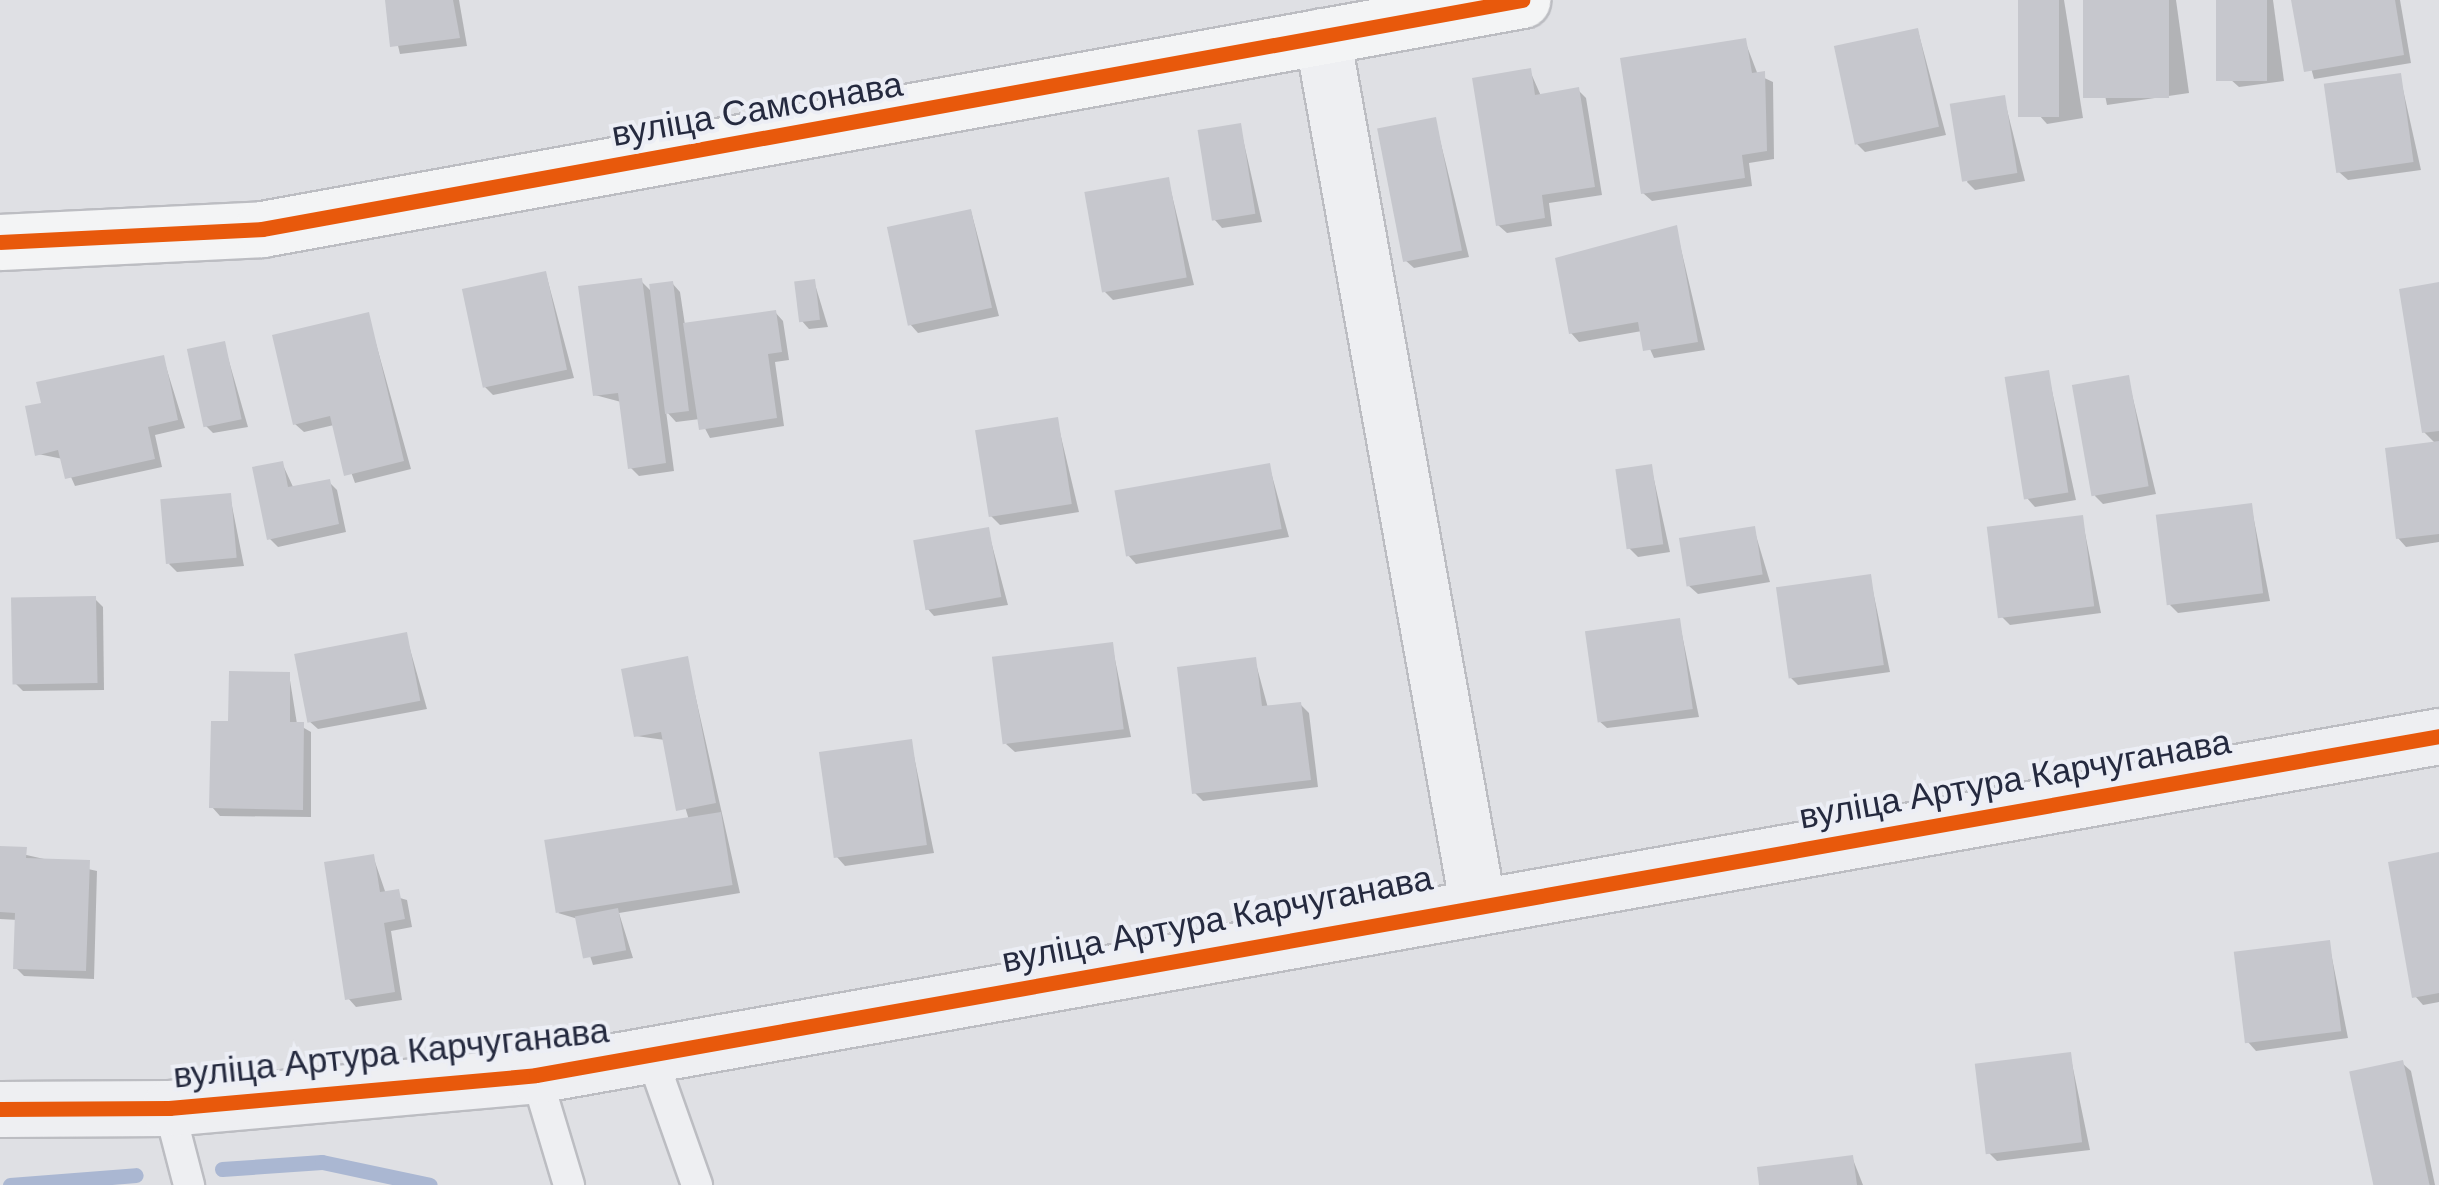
<!DOCTYPE html>
<html>
<head>
<meta charset="utf-8">
<style>
  body { margin:0 }
  #map { position:relative; width:2439px; height:1185px; overflow:hidden; background:#dfe0e4; font-family:"DM Sans",sans-serif }
  div>[style] { position:absolute }
  [style*='--x'] { left:calc(var(--x)*1px); top:calc(var(--y)*1px); width:calc(var(--w)*1px); rotate:calc(var(--a)*1deg) }
  .shadow>* { inset:0; background:#0003 }
  .stream>* { height:15px; margin:-7.5px; padding:0 7.5px; transform-origin:7.5px; border-radius:7.5px; background:#aab7d2 }
  .building>* { inset:0; background:#c6c7cd; transform-origin:0 0 }
  .roads { filter:drop-shadow(2px 0 #bcbdc2) drop-shadow(-2px 0 #bcbdc2) drop-shadow(0 2px #bcbdc2) drop-shadow(0 -2px #bcbdc2) }
  .lane>* { height:30px; margin:-15px; padding:0 15px; transform-origin:15px; border-radius:15px; background:#eeeff2 }
  .street>* { height:55px; margin:-27.5px; padding:0 27.5px; transform-origin:27.5px; border-radius:27.5px; background:#eeeff2 }
  .secondary>* { height:55px; margin:-27.5px; padding:0 27.5px; transform-origin:27.5px; border-radius:27.5px; background:#f3f4f5 }
  .cycleway>* { height:15px; margin:-7.5px; padding:0 7.5px; transform-origin:7.5px; border-radius:7.5px; background:#e8590c }
  span { translate:-50% -50%; white-space:nowrap; text-align:center; line-height:1.15; -webkit-text-stroke:8px #eceef5; paint-order:stroke }
  .street-label { font-size:35px; color:#252a3f }
</style>
</head>
<body>
<div id="map">
  <div class="shadow">
    <div style="clip-path:polygon(387px 0,459px 0,467px 46px,400px 54px)"></div>
    <div style="clip-path:polygon(2020px 0,2064px 0,2083px 118px,2047px 124px,2039px 115px)"></div>
    <div style="clip-path:polygon(2085px 0,2176px 0,2189px 93px,2107px 105px)"></div>
    <div style="clip-path:polygon(2219px 0,2273px 0,2284px 81px,2239px 87px,2230px 79px)"></div>
    <div style="clip-path:polygon(2293px 0,2400px 0,2411px 63px,2314px 79px)"></div>
    <div style="clip-path:polygon(1918px 31px,1946px 135px,1865px 152px,1857px 144px)"></div>
    <div style="clip-path:polygon(1745px 41px,1758px 75px,1773px 82px,1774px 159px,1749px 163px,1752px 186px,1652px 201px,1643px 193px)"></div>
    <div style="clip-path:polygon(1530px 71px,1541px 96px,1578px 90px,1586px 98px,1602px 195px,1549px 203px,1552px 226px,1507px 233px,1498px 225px)"></div>
    <div style="clip-path:polygon(2400px 76px,2421px 170px,2348px 180px,2339px 172px)"></div>
    <div style="clip-path:polygon(2004px 98px,2025px 181px,1975px 190px,1967px 182px)"></div>
    <div style="clip-path:polygon(1435px 120px,1469px 257px,1414px 268px,1405px 260px)"></div>
    <div style="clip-path:polygon(1240px 126px,1262px 222px,1222px 228px,1214px 219px)"></div>
    <div style="clip-path:polygon(1168px 179px,1194px 285px,1113px 300px,1105px 292px)"></div>
    <div style="clip-path:polygon(971px 211px,999px 316px,918px 333px,910px 324px)"></div>
    <div style="clip-path:polygon(1676px 228px,1705px 350px,1654px 358px,1642px 331px,1579px 342px,1571px 333px)"></div>
    <div style="clip-path:polygon(546px 274px,574px 378px,493px 395px,485px 387px)"></div>
    <div style="clip-path:polygon(641px 281px,652px 292px,672px 283px,680px 292px,685px 325px,775px 312px,783px 321px,789px 360px,775px 362px,784px 426px,710px 438px,700px 419px,676px 422px,666px 411px,674px 471px,639px 476px,630px 467px,621px 402px,595px 395px)"></div>
    <div style="clip-path:polygon(814px 281px,828px 327px,809px 329px,801px 320px)"></div>
    <div style="clip-path:polygon(2439px 285px,2439px 542px,2406px 547px,2398px 538px,2436px 444px,2424px 432px)"></div>
    <div style="clip-path:polygon(368px 315px,411px 469px,355px 483px,334px 425px,304px 432px,295px 424px)"></div>
    <div style="clip-path:polygon(224px 344px,248px 427px,213px 433px,205px 425px)"></div>
    <div style="clip-path:polygon(163px 357px,185px 428px,155px 435px,162px 467px,75px 486px,63px 459px,38px 454px)"></div>
    <div style="clip-path:polygon(2048px 373px,2076px 500px,2035px 507px,2027px 498px)"></div>
    <div style="clip-path:polygon(2128px 378px,2156px 494px,2103px 504px,2095px 496px)"></div>
    <div style="clip-path:polygon(1057px 420px,1079px 512px,1000px 525px,991px 516px)"></div>
    <div style="clip-path:polygon(282px 463px,294px 489px,329px 482px,337px 490px,346px 532px,278px 547px,270px 539px)"></div>
    <div style="clip-path:polygon(1269px 465px,1289px 537px,1136px 564px,1128px 555px)"></div>
    <div style="clip-path:polygon(1651px 466px,1670px 552px,1638px 557px,1629px 548px)"></div>
    <div style="clip-path:polygon(230px 496px,244px 566px,177px 572px,169px 564px)"></div>
    <div style="clip-path:polygon(2251px 505px,2270px 601px,2178px 613px,2170px 605px)"></div>
    <div style="clip-path:polygon(2082px 518px,2101px 613px,2010px 625px,2001px 616px)"></div>
    <div style="clip-path:polygon(1754px 529px,1770px 582px,1698px 594px,1689px 586px)"></div>
    <div style="clip-path:polygon(988px 530px,1008px 605px,934px 616px,926px 607px)"></div>
    <div style="clip-path:polygon(1870px 577px,1890px 672px,1798px 685px,1789px 676px)"></div>
    <div style="clip-path:polygon(95px 599px,103px 607px,104px 690px,23px 691px,14px 682px)"></div>
    <div style="clip-path:polygon(1679px 620px,1699px 717px,1607px 728px,1598px 720px)"></div>
    <div style="clip-path:polygon(406px 635px,427px 709px,318px 729px,309px 721px)"></div>
    <div style="clip-path:polygon(1112px 645px,1131px 737px,1015px 752px,1006px 744px)"></div>
    <div style="clip-path:polygon(687px 659px,740px 893px,619px 913px,633px 958px,593px 965px,578px 919px,558px 913px,689px 820px,665px 740px,636px 736px)"></div>
    <div style="clip-path:polygon(1255px 660px,1268px 708px,1300px 704px,1309px 713px,1318px 787px,1203px 801px,1195px 793px)"></div>
    <div style="clip-path:polygon(289px 674px,297px 724px,311px 732px,311px 817px,220px 816px,212px 807px,231px 724px)"></div>
    <div style="clip-path:polygon(911px 742px,934px 853px,845px 866px,837px 857px)"></div>
    <div style="clip-path:polygon(0 849px,97px 871px,94px 979px,24px 976px,16px 968px,18px 920px,0 919px)"></div>
    <div style="clip-path:polygon(2439px 855px,2439px 1002px,2423px 1005px,2415px 996px)"></div>
    <div style="clip-path:polygon(373px 856px,386px 894px,407px 900px,412px 927px,391px 931px,402px 1000px,356px 1007px,348px 998px)"></div>
    <div style="clip-path:polygon(2329px 943px,2348px 1038px,2256px 1051px,2248px 1042px)"></div>
    <div style="clip-path:polygon(2070px 1054px,2090px 1150px,1997px 1161px,1989px 1153px)"></div>
    <div style="clip-path:polygon(2402px 1063px,2411px 1071px,2435px 1185px,2375px 1185px)"></div>
    <div style="clip-path:polygon(1852px 1157px,1863px 1185px,1762px 1185px)"></div>
  </div>
  <div class="stream">
    <div style="--x:222;--y:1169;--w:100;--a:-4"></div>
    <div style="--x:322;--y:1162;--w:110;--a:12"></div>
    <div style="--x:10;--y:1185;--w:126;--a:-4.5"></div>
  </div>
  <div class="building">
    <div style="clip-path:polygon(385px 0,453px 0,460px 38px,390px 47px)"></div>
    <div style="left:2018px;top:0;width:41px;height:117px"></div>
    <div style="left:2083px;top:0;width:86px;height:98px"></div>
    <div style="left:2216px;top:0;width:51px;height:81px"></div>
    <div style="clip-path:polygon(2291px 0,2395px 0,2404px 55px,2304px 72px)"></div>
    <div style="left:1918px;top:28px;width:101px;height:86px;rotate:78deg"></div>
    <div style="clip-path:polygon(1746px 38px,1752px 73px,1765px 71px,1767px 151px,1742px 155px,1745px 178px,1641px 194px,1620px 58px)"></div>
    <div style="clip-path:polygon(1531px 68px,1535px 95px,1579px 87px,1595px 187px,1542px 195px,1545px 218px,1496px 226px,1472px 78px)"></div>
    <div style="left:2401px;top:73px;width:90px;height:78px;rotate:82deg"></div>
    <div style="left:2005px;top:95px;width:79px;height:56px;rotate:81deg"></div>
    <div style="left:1436px;top:117px;width:136px;height:60px;rotate:79deg"></div>
    <div style="left:1241px;top:123px;width:92px;height:44px;rotate:81deg"></div>
    <div style="left:1169px;top:177px;width:102px;height:86px;rotate:80deg"></div>
    <div style="left:971px;top:209px;width:101px;height:86px;rotate:78deg"></div>
    <div style="clip-path:polygon(1677px 225px,1698px 342px,1643px 351px,1638px 322px,1569px 334px,1555px 258px)"></div>
    <div style="left:546px;top:271px;width:101px;height:86px;rotate:78deg"></div>
    <div style="clip-path:polygon(642px 278px,666px 463px,628px 469px,618px 393px,593px 396px,578px 286px)"></div>
    <div style="left:815px;top:279px;width:41px;height:21px;rotate:83deg"></div>
    <div style="left:673px;top:281px;width:131px;height:24px;rotate:83deg"></div>
    <div style="clip-path:polygon(2439px 282px,2439px 431px,2422px 433px,2399px 289px)"></div>
    <div style="clip-path:polygon(776px 310px,782px 352px,768px 354px,777px 418px,699px 430px,683px 323px)"></div>
    <div style="clip-path:polygon(369px 312px,404px 461px,344px 476px,330px 416px,293px 425px,272px 335px)"></div>
    <div style="left:225px;top:341px;width:80px;height:39px;rotate:78deg"></div>
    <div style="clip-path:polygon(164px 355px,178px 420px,148px 427px,155px 459px,65px 479px,58px 450px,35px 456px,25px 406px,41px 403px,36px 382px)"></div>
    <div style="left:2049px;top:370px;width:124px;height:45px;rotate:81deg"></div>
    <div style="left:2129px;top:375px;width:113px;height:58px;rotate:80deg"></div>
    <div style="left:1058px;top:417px;width:88px;height:84px;rotate:81deg"></div>
    <div style="clip-path:polygon(2439px 441px,2439px 534px,2396px 539px,2385px 448px)"></div>
    <div style="clip-path:polygon(283px 461px,288px 487px,330px 479px,339px 524px,267px 540px,252px 467px)"></div>
    <div style="left:1270px;top:463px;width:67px;height:158px;rotate:80deg"></div>
    <div style="left:1652px;top:464px;width:81px;height:37px;rotate:82deg"></div>
    <div style="left:231px;top:493px;width:65px;height:71px;rotate:85deg"></div>
    <div style="left:2252px;top:503px;width:91px;height:97px;rotate:83deg"></div>
    <div style="left:2083px;top:515px;width:92px;height:97px;rotate:83deg"></div>
    <div style="left:1755px;top:526px;width:49px;height:77px;rotate:81deg"></div>
    <div style="left:989px;top:527px;width:71px;height:77px;rotate:80deg"></div>
    <div style="left:1871px;top:574px;width:92px;height:96px;rotate:82deg"></div>
    <div style="left:96px;top:596px;width:87px;height:85px;rotate:89deg"></div>
    <div style="left:1680px;top:618px;width:92px;height:96px;rotate:82deg"></div>
    <div style="left:407px;top:632px;width:70px;height:115px;rotate:79deg"></div>
    <div style="left:1113px;top:642px;width:88px;height:122px;rotate:83deg"></div>
    <div style="clip-path:polygon(688px 656px,716px 803px,676px 811px,661px 732px,634px 737px,621px 669px)"></div>
    <div style="clip-path:polygon(1256px 657px,1262px 706px,1301px 702px,1311px 780px,1192px 794px,1177px 667px)"></div>
    <div style="clip-path:polygon(229px 671px,290px 672px,290px 722px,304px 722px,303px 810px,209px 808px,211px 721px,228px 721px)"></div>
    <div style="left:912px;top:739px;width:107px;height:94px;rotate:82deg"></div>
    <div style="left:721px;top:812px;width:74px;height:179px;rotate:81deg"></div>
    <div style="clip-path:polygon(0 846px,27px 847px,26px 858px,90px 860px,86px 971px,13px 969px,15px 913px,0 912px)"></div>
    <div style="clip-path:polygon(2439px 852px,2439px 993px,2412px 998px,2388px 862px)"></div>
    <div style="clip-path:polygon(374px 854px,380px 892px,399px 889px,405px 919px,384px 923px,395px 992px,345px 1000px,324px 862px)"></div>
    <div style="left:618px;top:908px;width:43px;height:44px;rotate:79deg"></div>
    <div style="left:2330px;top:940px;width:92px;height:97px;rotate:83deg"></div>
    <div style="left:2071px;top:1052px;width:91px;height:97px;rotate:83deg"></div>
    <div style="left:2403px;top:1060px;width:128px;height:55px;rotate:78deg"></div>
    <div style="clip-path:polygon(1853px 1155px,1857px 1185px,1759px 1185px,1757px 1167px)"></div>
  </div>
  <div class="roads">
    <div class="lane">
      <div style="--x:651;--y:1055;--w:138;--a:70.5"></div>
      <div style="--x:536;--y:1075;--w:115;--a:73.3"></div>
      <div style="--x:169;--y:1108;--w:80;--a:75.4"></div>
    </div>
    <div class="street">
      <div style="--x:1322;--y:36;--w:880;--a:79.85"></div>
      <div style="--x:0;--y:1109;--w:169;--a:-0.3"></div>
      <div style="--x:169;--y:1108;--w:368;--a:-5.1"></div>
      <div style="--x:536;--y:1075;--w:1933;--a:-10.1"></div>
    </div>
    <div class="secondary">
      <div style="--x:0;--y:242;--w:262;--a:-2.8"></div>
      <div style="--x:262;--y:229;--w:1281;--a:-10.3"></div>
    </div>
  </div>
  <div class="cycleway">
    <div style="--x:0;--y:242;--w:262;--a:-2.8"></div>
    <div style="--x:262;--y:229;--w:1281;--a:-10.3"></div>
    <div style="--x:0;--y:1109;--w:169;--a:-0.3"></div>
    <div style="--x:169;--y:1108;--w:368;--a:-5.1"></div>
    <div style="--x:536;--y:1075;--w:1933;--a:-10.1"></div>
  </div>
  <div class="street-label">
    <span style="left:757px;top:109px;rotate:-10deg">вуліца Самсонава</span>
    <span style="left:2015px;top:779px;rotate:-10deg">вуліца Артура Карчуганава</span>
    <span style="left:1217px;top:919px;rotate:-11deg">вуліца Артура Карчуганава</span>
    <span style="left:391px;top:1053px;rotate:-6deg">вуліца Артура Карчуганава</span>
  </div>
</div>
</body>
</html>
